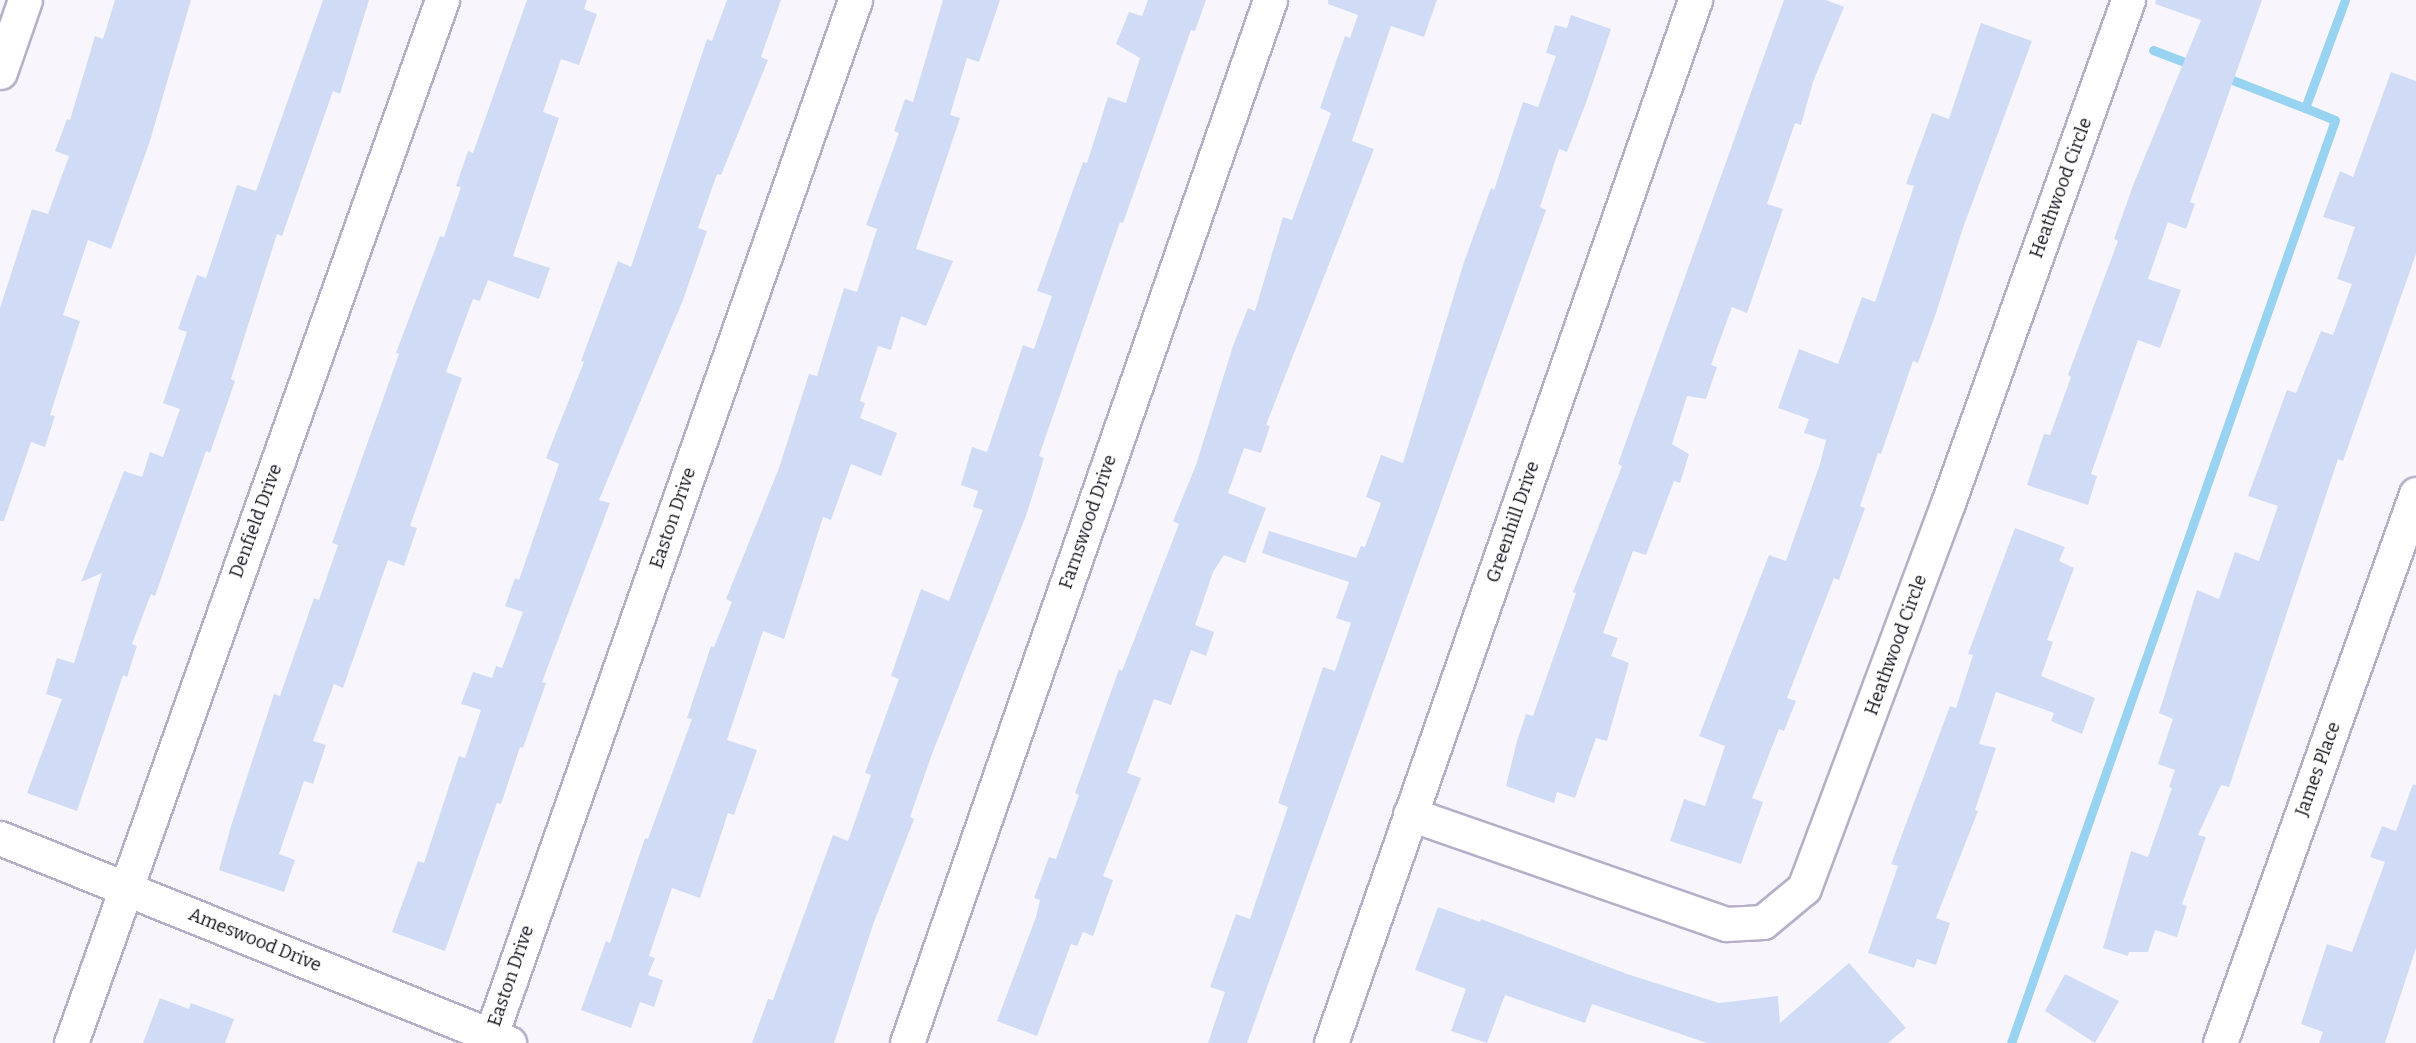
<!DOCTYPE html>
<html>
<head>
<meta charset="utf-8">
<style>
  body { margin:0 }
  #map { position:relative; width:2416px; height:1043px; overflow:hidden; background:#f8f6fc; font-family:Bitter,serif }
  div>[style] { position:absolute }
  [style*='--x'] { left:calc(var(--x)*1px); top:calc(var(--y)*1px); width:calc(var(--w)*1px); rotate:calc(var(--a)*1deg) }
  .stream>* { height:9px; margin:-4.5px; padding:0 4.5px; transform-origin:4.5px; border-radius:4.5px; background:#98d3f1 }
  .building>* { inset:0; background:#d0dcf5 }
  .roads { filter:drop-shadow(2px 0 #b5afc8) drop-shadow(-2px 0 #b5afc8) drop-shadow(0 2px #b5afc8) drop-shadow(0 -2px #b5afc8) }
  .minor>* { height:33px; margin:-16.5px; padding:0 16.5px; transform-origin:16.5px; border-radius:16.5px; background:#fff }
  .tertiary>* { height:33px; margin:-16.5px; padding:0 16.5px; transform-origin:16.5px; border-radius:16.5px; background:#fff }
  span { translate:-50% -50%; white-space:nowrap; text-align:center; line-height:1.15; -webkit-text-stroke:6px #fff; paint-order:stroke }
  .street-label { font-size:18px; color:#131019 }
</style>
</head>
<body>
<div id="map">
  <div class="stream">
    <div style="--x:2153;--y:50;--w:45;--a:20.9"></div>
    <div style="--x:2222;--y:76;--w:89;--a:21.1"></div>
    <div style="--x:2011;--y:1043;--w:978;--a:-70.66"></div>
    <div style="--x:2335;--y:120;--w:32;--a:-158"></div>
    <div style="--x:2305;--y:108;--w:115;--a:-69.7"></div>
  </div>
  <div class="building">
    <div style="clip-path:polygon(115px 0,191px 0,149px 144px,111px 249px,88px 240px,63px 315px,80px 321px,50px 415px,55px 416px,45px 447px,31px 442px,4px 521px,0 521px,0 308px,32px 209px,48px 214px,69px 156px,55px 151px,67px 119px,70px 120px,95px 36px,103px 39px)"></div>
    <div style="clip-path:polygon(323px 0,369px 0,340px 94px,333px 91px,282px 236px,277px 234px,231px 379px,235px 381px,210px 453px,206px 451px,155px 596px,151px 594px,132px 644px,137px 646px,127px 677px,123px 675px,77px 811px,27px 793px,62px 699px,46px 694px,57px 658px,74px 663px,102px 573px,81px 582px,124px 471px,142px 477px,150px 452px,163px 457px,180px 409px,163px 403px,187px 332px,178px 329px,197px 275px,206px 278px,237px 185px,256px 191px)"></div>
    <div style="clip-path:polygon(527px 0,587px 0,584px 9px,597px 14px,579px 65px,561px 59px,543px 112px,559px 118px,513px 256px,550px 268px,539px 299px,488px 280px,480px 301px,473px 299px,446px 372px,462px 378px,410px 526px,417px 528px,404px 566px,388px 560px,343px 688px,334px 684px,313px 741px,326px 745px,313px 784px,304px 781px,279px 854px,295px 860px,284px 892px,219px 870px,231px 826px,274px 694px,280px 696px,314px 598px,319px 600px,338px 545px,332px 543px,399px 354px,396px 353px,440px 236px,444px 237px,461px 187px,456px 186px,468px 151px,473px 153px)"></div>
    <div style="clip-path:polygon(727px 0,781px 0,761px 57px,768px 60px,721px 175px,717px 174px,698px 228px,707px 231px,683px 300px,599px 500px,610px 503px,542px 682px,546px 683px,523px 748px,520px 747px,501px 804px,497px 803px,445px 951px,392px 932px,418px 861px,424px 863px,459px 756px,465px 758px,481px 710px,461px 704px,473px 672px,492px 678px,496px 666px,502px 668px,523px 612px,505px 606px,515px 578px,519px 580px,559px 464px,546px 458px,584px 362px,581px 361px,618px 261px,631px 267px,707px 39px,712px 41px)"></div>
    <div style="clip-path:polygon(943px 0,1000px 0,979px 62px,967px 58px,950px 115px,960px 118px,916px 249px,953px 261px,926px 326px,901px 316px,891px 350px,878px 346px,860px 401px,865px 403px,860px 418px,897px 433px,881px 476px,851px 464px,831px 520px,823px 517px,784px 639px,763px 631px,727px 740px,757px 750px,734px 815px,728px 813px,700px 898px,672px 888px,649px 956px,655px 958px,648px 975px,663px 980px,654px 1007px,640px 1002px,631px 1028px,581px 1010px,606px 941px,610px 943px,645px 838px,648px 839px,692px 719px,687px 718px,711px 646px,714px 647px,732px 602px,726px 599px,779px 468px,809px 374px,817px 376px,844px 288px,857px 292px,877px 229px,866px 225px,899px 133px,894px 131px,905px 99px,913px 102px)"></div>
    <div style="clip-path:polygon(1148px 0,1206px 0,1195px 31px,1191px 30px,1123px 223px,1120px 222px,1039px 456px,1044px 458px,1027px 513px,932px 754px,910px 817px,914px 819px,874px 922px,834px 1043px,752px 1043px,768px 999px,773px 1000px,833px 835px,848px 841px,871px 775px,865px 773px,899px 679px,891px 676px,921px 589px,949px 601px,983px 510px,973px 507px,978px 491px,961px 485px,972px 447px,987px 452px,1023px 345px,1034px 349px,1052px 296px,1037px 291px,1083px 162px,1087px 163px,1108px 97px,1126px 103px,1140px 58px,1116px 44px,1129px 12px,1142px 16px)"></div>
    <div style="clip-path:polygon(1328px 0,1437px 0,1424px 37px,1391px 26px,1352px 141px,1374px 149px,1266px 425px,1270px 426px,1261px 453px,1244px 448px,1228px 493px,1266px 508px,1245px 563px,1224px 555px,1213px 572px,1195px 625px,1214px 632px,1206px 656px,1191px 650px,1171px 705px,1154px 699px,1127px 773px,1141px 778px,1103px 876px,1113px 880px,1093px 936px,1083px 932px,1077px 946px,1071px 944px,1037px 1036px,997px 1021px,1036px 917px,1040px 900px,1034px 898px,1049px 857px,1056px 859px,1079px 795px,1075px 793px,1119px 669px,1122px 671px,1179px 524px,1173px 521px,1196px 465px,1233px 346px,1248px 308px,1255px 311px,1283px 217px,1292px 220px,1331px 113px,1320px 108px,1345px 36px,1350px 38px,1358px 15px,1328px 4px)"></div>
    <div style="clip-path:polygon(1784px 0,1826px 0,1844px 7px,1813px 82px,1801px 125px,1795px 123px,1767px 204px,1783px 209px,1747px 313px,1732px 307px,1711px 365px,1717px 367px,1706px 399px,1687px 396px,1672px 444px,1689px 454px,1680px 483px,1674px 481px,1646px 555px,1633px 551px,1603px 633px,1618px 638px,1611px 656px,1629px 663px,1607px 741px,1596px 738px,1575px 798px,1557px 792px,1554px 803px,1506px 786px,1517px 741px,1526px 714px,1533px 716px,1576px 593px,1573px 592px,1622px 466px,1618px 464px)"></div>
    <div style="clip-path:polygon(2156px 0,2262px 0,2190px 202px,2195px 204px,2186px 229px,2168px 222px,2148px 279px,2181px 290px,2160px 348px,2138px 340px,2091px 474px,2097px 476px,2088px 505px,2027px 485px,2044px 434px,2050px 435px,2071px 377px,2068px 375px,2118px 241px,2114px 239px,2134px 183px,2201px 20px,2155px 4px)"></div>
    <div style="clip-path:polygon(1571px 15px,1611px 29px,1587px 100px,1567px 152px,1559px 149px,1540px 207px,1546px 210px,1247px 1043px,1208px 1043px,1225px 992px,1210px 987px,1236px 914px,1250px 919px,1288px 807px,1278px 803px,1323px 667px,1335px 671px,1351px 623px,1336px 618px,1349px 582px,1262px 553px,1269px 531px,1356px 558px,1361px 546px,1365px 547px,1381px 503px,1366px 497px,1381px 455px,1403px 463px,1464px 262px,1491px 188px,1494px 190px,1523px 102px,1538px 107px,1556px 56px,1546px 53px,1555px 25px,1567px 28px)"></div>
    <div style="clip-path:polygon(1981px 23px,2032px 41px,1963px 228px,1935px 316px,1918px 363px,1913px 361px,1881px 454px,1878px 453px,1860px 506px,1865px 508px,1839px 580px,1834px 578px,1787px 698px,1796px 701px,1784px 731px,1779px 729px,1752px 798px,1763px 802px,1741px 864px,1670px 841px,1684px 799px,1705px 806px,1725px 746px,1699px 736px,1769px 555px,1786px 561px,1820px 464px,1826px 440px,1804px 433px,1809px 419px,1778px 408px,1799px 349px,1838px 364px,1862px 297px,1875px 302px,1914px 186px,1906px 184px,1932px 113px,1949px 119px)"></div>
    <div style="clip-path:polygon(2391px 72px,2416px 81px,2416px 254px,2343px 461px,2338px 459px,2229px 787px,2221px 785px,2198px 835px,2206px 837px,2182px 904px,2187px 906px,2177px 937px,2155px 930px,2148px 952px,2129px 952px,2128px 956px,2103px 948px,2131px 851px,2148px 857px,2172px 788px,2169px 787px,2175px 770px,2158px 764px,2173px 719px,2159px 713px,2197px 590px,2219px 599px,2235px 552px,2259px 561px,2278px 506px,2248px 496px,2287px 390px,2296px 393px,2321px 331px,2333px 335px,2352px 284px,2337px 279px,2355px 227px,2323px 217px,2340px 171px,2353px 177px)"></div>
    <div style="clip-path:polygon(2015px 528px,2065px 547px,2059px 561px,2074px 568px,2047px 640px,2053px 642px,2041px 676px,2095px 698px,2082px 734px,2051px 721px,2054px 713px,1996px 692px,1979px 744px,1996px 748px,1975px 810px,1978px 811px,1936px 918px,1950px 923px,1936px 965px,1917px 959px,1914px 968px,1868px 953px,1898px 866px,1891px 864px,1950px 706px,1956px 708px,1973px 655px,1968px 654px)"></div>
    <div style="clip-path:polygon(2413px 784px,2416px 785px,2416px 948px,2385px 1043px,2319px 1043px,2323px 1032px,2301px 1024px,2327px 944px,2352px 952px,2385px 862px,2370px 857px,2382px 826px,2396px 831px)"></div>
    <div style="clip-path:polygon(1438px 907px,1480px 922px,1481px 919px,1627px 974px,1719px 1003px,1778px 996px,1780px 1023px,1849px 963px,1906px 1028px,1888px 1043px,1707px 1043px,1592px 1004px,1585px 1023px,1505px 995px,1487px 1043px,1451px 1031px,1466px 989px,1415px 970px)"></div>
    <div style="clip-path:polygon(2065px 974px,2119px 1001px,2095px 1043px,2045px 1011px)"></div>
    <div style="clip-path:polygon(160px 998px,189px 1009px,191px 1003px,234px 1019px,225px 1043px,143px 1043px)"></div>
  </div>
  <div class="roads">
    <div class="minor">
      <div style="--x:0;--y:72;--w:76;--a:-70.9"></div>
      <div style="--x:1410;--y:814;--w:335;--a:19.2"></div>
      <div style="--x:1726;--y:924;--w:37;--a:-3"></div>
      <div style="--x:1763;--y:922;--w:53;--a:-39.7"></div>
      <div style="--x:1804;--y:888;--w:411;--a:-69.5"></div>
      <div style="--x:1948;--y:503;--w:534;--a:-70.31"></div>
      <div style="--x:0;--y:838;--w:549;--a:21.94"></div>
      <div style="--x:491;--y:1035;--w:1097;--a:-70.62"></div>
      <div style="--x:71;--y:1043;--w:1107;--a:-70.42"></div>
      <div style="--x:907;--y:1043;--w:1104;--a:-70.81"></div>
      <div style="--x:2220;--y:1043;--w:583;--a:-70.35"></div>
    </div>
    <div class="tertiary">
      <div style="--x:1331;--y:1043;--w:1105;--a:-70.76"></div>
    </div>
  </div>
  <div class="street-label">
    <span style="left:2061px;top:188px;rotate:-70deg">Heathwood Circle</span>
    <span style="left:673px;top:518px;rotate:-71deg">Easton Drive</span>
    <span style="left:256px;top:521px;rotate:-70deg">Denfield Drive</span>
    <span style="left:1088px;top:522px;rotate:-71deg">Farnswood Drive</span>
    <span style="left:1513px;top:522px;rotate:-71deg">Greenhill Drive</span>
    <span style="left:1896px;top:645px;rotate:-70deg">Heathwood Circle</span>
    <span style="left:2318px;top:769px;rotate:-70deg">James Place</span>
    <span style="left:255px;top:940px;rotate:22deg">Ameswood Drive</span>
    <span style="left:511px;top:976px;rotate:-71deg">Easton Drive</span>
  </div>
</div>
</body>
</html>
